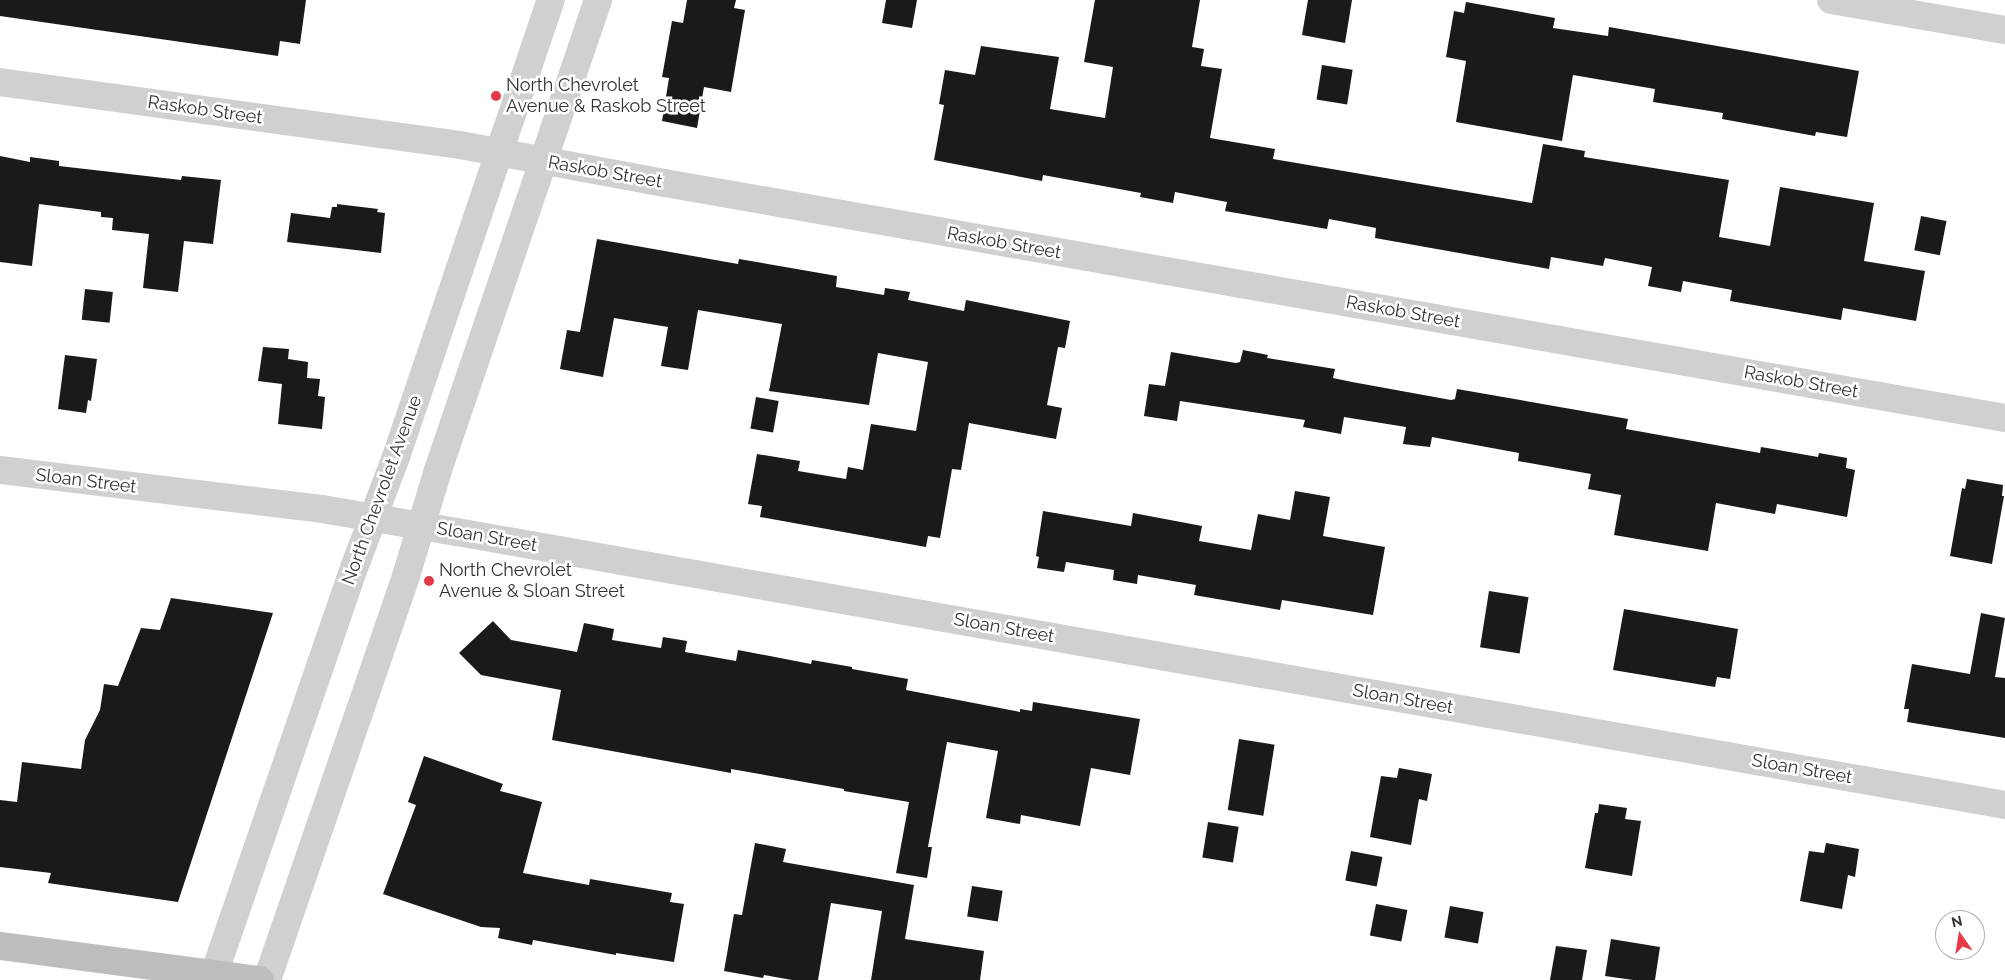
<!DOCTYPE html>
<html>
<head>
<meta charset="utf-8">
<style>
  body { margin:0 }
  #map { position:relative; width:2005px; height:980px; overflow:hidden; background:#fff; font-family:Raleway,sans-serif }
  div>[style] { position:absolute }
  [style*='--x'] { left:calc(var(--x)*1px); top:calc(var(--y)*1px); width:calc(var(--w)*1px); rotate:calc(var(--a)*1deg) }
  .building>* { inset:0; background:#1a1a1a; transform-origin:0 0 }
  .minor>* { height:28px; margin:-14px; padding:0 14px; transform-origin:14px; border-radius:14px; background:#d0d0d0 }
  .tertiary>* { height:28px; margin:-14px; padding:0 14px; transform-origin:14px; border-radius:14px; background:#d0d0d0 }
  .secondary>* { height:28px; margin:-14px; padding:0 14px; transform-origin:14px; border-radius:14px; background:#bdbdbd }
  .dots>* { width:14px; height:14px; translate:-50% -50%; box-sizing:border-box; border:2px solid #fff; border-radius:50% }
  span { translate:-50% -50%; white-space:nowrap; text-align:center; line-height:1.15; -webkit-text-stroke:5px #fff; paint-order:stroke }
  .poi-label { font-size:18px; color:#333 }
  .left { translate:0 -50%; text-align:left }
  .street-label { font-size:18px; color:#333 }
  .north { position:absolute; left:1935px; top:910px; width:50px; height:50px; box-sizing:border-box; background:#fff; border:1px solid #adadad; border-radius:50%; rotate:347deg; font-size:14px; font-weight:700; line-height:20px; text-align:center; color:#333 }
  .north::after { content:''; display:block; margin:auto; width:18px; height:22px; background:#e63946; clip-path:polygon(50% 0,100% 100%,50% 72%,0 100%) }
</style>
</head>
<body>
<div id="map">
  <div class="building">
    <div style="clip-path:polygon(0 0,306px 0,300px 44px,280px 41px,278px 56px,0 16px)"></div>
    <div style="clip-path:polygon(687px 0,736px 0,734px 8px,745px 10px,731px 92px,704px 87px,697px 128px,662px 121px,669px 78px,662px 77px,672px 21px,683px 23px)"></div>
    <div style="clip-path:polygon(886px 0,917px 0,912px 28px,882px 23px)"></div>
    <div style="clip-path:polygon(1095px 0,1200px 0,1192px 47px,1204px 49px,1201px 66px,1222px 69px,1210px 138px,1275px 149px,1273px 159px,1532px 203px,1543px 144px,1585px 151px,1584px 157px,1729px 180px,1719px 237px,1770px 246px,1780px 187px,1874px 203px,1864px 261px,1925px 271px,1916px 321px,1843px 308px,1841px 320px,1730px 301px,1732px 290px,1683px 281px,1681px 292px,1648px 286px,1652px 267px,1605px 258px,1603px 266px,1551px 257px,1549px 269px,1375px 238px,1376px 228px,1329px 219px,1327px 229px,1225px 211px,1227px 202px,1175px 192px,1173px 203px,1140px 197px,1141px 193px,1043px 175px,1042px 181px,934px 160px,944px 105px,939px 104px,945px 70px,975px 75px,981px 46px,1059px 57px,1050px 109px,1105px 118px,1113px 67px,1084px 62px)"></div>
    <div style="clip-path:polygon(1308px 0,1352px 0,1345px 43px,1302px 35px)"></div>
    <div style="clip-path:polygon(1466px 2px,1555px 18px,1553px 28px,1608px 36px,1609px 27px,1859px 71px,1847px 137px,1816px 132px,1815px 136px,1722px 119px,1723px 113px,1653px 102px,1655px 89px,1573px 75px,1562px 141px,1456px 122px,1466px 61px,1446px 57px,1454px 11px,1464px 13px)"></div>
    <div style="left:1322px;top:65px;width:31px;height:35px;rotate:9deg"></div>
    <div style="clip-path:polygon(0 156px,30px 162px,30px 157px,59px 161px,59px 166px,181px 180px,182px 176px,221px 180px,213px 244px,184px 241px,178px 292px,143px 288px,149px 234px,112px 230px,113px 218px,101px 217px,101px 212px,39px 204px,32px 266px,0 262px)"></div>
    <div style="clip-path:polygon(337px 204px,378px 209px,377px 212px,385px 213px,381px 253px,287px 242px,291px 213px,330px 218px,332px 207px,337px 207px)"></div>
    <div style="left:1921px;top:216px;width:26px;height:35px;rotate:11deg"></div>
    <div style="clip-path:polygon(597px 239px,738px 264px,739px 259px,837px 276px,836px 287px,884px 295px,885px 288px,910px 292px,908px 300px,964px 311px,966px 300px,1070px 321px,1065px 348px,1058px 347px,1047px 405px,1062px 408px,1056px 439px,969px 423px,961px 470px,952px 469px,940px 538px,928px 536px,926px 547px,760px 517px,762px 506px,748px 504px,757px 454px,800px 461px,798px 471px,846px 479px,848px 467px,863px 470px,871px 424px,916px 431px,928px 362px,878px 353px,869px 405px,769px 391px,782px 324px,698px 310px,688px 370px,661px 366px,668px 327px,614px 318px,603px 377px,560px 369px,567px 330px,580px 332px)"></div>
    <div style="left:85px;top:289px;width:28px;height:31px;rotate:6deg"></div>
    <div style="clip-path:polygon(263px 347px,289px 349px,288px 359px,308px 362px,307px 378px,320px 379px,318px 396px,325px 397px,322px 429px,278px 424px,282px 384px,258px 381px)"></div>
    <div style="clip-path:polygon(1243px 350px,1268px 355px,1267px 358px,1335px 369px,1333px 378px,1352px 382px,1451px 400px,1455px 399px,1457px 389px,1628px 419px,1626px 429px,1760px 453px,1761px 447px,1818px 457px,1819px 453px,1847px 458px,1846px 468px,1855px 470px,1847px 517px,1777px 504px,1775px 514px,1716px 503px,1708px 551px,1614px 535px,1621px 495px,1588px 489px,1591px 474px,1518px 461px,1519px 453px,1432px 437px,1430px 447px,1403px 444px,1406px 427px,1344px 417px,1341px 434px,1303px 427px,1305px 420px,1180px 401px,1177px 421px,1144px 416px,1149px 384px,1165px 386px,1171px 352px,1236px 363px,1240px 362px)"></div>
    <div style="clip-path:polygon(65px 355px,97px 359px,91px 401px,88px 400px,86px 413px,58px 409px)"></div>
    <div style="left:756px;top:397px;width:23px;height:32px;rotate:10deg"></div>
    <div style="clip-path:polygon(1967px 479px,2003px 485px,2002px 496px,2004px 496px,1992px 564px,1950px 556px,1962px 488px,1965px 489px)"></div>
    <div style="clip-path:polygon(1295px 491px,1330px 497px,1323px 536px,1385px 547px,1373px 615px,1282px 600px,1280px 610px,1194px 595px,1196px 585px,1138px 575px,1137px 584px,1113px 580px,1114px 570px,1066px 562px,1064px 572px,1037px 568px,1039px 557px,1036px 556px,1043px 511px,1131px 526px,1133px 513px,1202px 526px,1199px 541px,1251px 550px,1258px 514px,1290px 520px)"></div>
    <div style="left:1489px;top:591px;width:40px;height:57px;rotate:9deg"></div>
    <div style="clip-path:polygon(171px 598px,273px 613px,178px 902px,48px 883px,51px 873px,0 867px,0 800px,17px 802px,22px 762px,81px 769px,85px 740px,100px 710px,104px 684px,118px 686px,141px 628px,160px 630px)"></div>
    <div style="clip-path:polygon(1624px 609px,1738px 629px,1730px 679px,1717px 677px,1715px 687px,1613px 670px)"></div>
    <div style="clip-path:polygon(1981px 613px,2005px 618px,1995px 677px,2005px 678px,2005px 738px,1907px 722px,1909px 709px,1904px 709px,1912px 664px,1970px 674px)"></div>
    <div style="clip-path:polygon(493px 621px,511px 640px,577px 652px,584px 623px,614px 629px,612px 640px,661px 648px,663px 637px,687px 641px,685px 652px,736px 661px,738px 650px,811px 664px,812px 660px,852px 667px,852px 669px,908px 679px,906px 690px,1020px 712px,1020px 709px,1032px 711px,1033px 702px,1140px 719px,1130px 775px,1091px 768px,1080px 826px,1021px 815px,1020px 824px,986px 818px,998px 751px,947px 742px,928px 847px,932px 847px,927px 878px,896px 873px,909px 802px,844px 791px,844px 789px,731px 769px,731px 773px,552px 740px,561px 690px,481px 675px,459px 653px)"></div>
    <div style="left:1239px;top:739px;width:36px;height:72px;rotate:9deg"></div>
    <div style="clip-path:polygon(424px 756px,503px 784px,500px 791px,542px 802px,523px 873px,589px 885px,590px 879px,672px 893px,670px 902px,684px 904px,674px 962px,616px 953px,616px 955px,533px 940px,532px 945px,498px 938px,500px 928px,481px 927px,383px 894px,416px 805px,408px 802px)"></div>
    <div style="clip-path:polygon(1399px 768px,1432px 774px,1427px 801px,1419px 799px,1411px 845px,1370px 837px,1381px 776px,1397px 778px)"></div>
    <div style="clip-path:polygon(1599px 804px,1627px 808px,1625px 819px,1641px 821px,1632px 876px,1585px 868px,1595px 813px,1598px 813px)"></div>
    <div style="left:1208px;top:822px;width:31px;height:36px;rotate:9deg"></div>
    <div style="clip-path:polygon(755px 843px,786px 849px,783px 862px,914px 885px,905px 939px,984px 951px,980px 980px,871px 980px,882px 911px,831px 903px,818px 980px,792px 980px,764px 975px,763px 978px,724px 971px,734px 914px,742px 915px)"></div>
    <div style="clip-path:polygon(1826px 843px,1859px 849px,1855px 877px,1848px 875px,1842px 909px,1800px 901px,1809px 851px,1824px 853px)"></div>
    <div style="left:1351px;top:851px;width:32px;height:30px;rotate:11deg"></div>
    <div style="left:972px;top:886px;width:31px;height:31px;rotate:9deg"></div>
    <div style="left:1376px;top:904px;width:32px;height:32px;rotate:11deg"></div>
    <div style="left:1450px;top:906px;width:34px;height:32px;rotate:10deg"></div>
    <div style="clip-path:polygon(1611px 939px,1660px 947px,1655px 980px,1633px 980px,1605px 976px)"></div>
    <div style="clip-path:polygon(1556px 946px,1587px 950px,1582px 980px,1550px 980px)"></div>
  </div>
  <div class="minor">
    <div style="--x:1831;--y:0;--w:177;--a:9.8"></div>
    <div style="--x:0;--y:82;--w:464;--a:7.8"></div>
    <div style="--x:460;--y:145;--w:208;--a:10.5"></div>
    <div style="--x:665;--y:183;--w:1360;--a:9.95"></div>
    <div style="--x:0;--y:470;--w:324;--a:6.9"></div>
    <div style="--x:322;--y:509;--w:137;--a:9.7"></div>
    <div style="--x:457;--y:532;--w:1572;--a:10"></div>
  </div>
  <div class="tertiary">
    <div style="--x:212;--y:980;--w:436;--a:-71"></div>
    <div style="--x:354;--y:568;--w:119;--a:-69.3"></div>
    <div style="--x:396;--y:457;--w:483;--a:-71.3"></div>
    <div style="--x:267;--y:980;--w:427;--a:-71"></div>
    <div style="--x:406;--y:576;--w:108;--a:-73.2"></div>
    <div style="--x:437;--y:473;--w:500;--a:-71.2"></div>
  </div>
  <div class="secondary">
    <div style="--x:0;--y:946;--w:262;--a:7.5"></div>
  </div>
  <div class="dots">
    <div style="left:496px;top:96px;background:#e63946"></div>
    <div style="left:429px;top:581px;background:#e63946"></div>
  </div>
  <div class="poi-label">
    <span class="left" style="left:506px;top:96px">North Chevrolet<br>Avenue &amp; Raskob Street</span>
    <span class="left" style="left:439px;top:581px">North Chevrolet<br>Avenue &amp; Sloan Street</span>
  </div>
  <div class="street-label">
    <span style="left:205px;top:110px;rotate:8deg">Raskob Street</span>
    <span style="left:605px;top:172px;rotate:10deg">Raskob Street</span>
    <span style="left:1004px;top:243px;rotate:10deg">Raskob Street</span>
    <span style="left:1403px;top:312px;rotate:10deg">Raskob Street</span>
    <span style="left:1801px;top:382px;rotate:10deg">Raskob Street</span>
    <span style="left:86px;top:481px;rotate:7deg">Sloan Street</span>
    <span style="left:382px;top:490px;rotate:-70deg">North Chevrolet Avenue</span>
    <span style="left:487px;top:537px;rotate:10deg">Sloan Street</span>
    <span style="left:1004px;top:628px;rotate:10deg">Sloan Street</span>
    <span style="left:1403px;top:699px;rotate:10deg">Sloan Street</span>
    <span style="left:1802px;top:769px;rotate:10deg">Sloan Street</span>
  </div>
  <div class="north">N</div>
</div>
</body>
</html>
